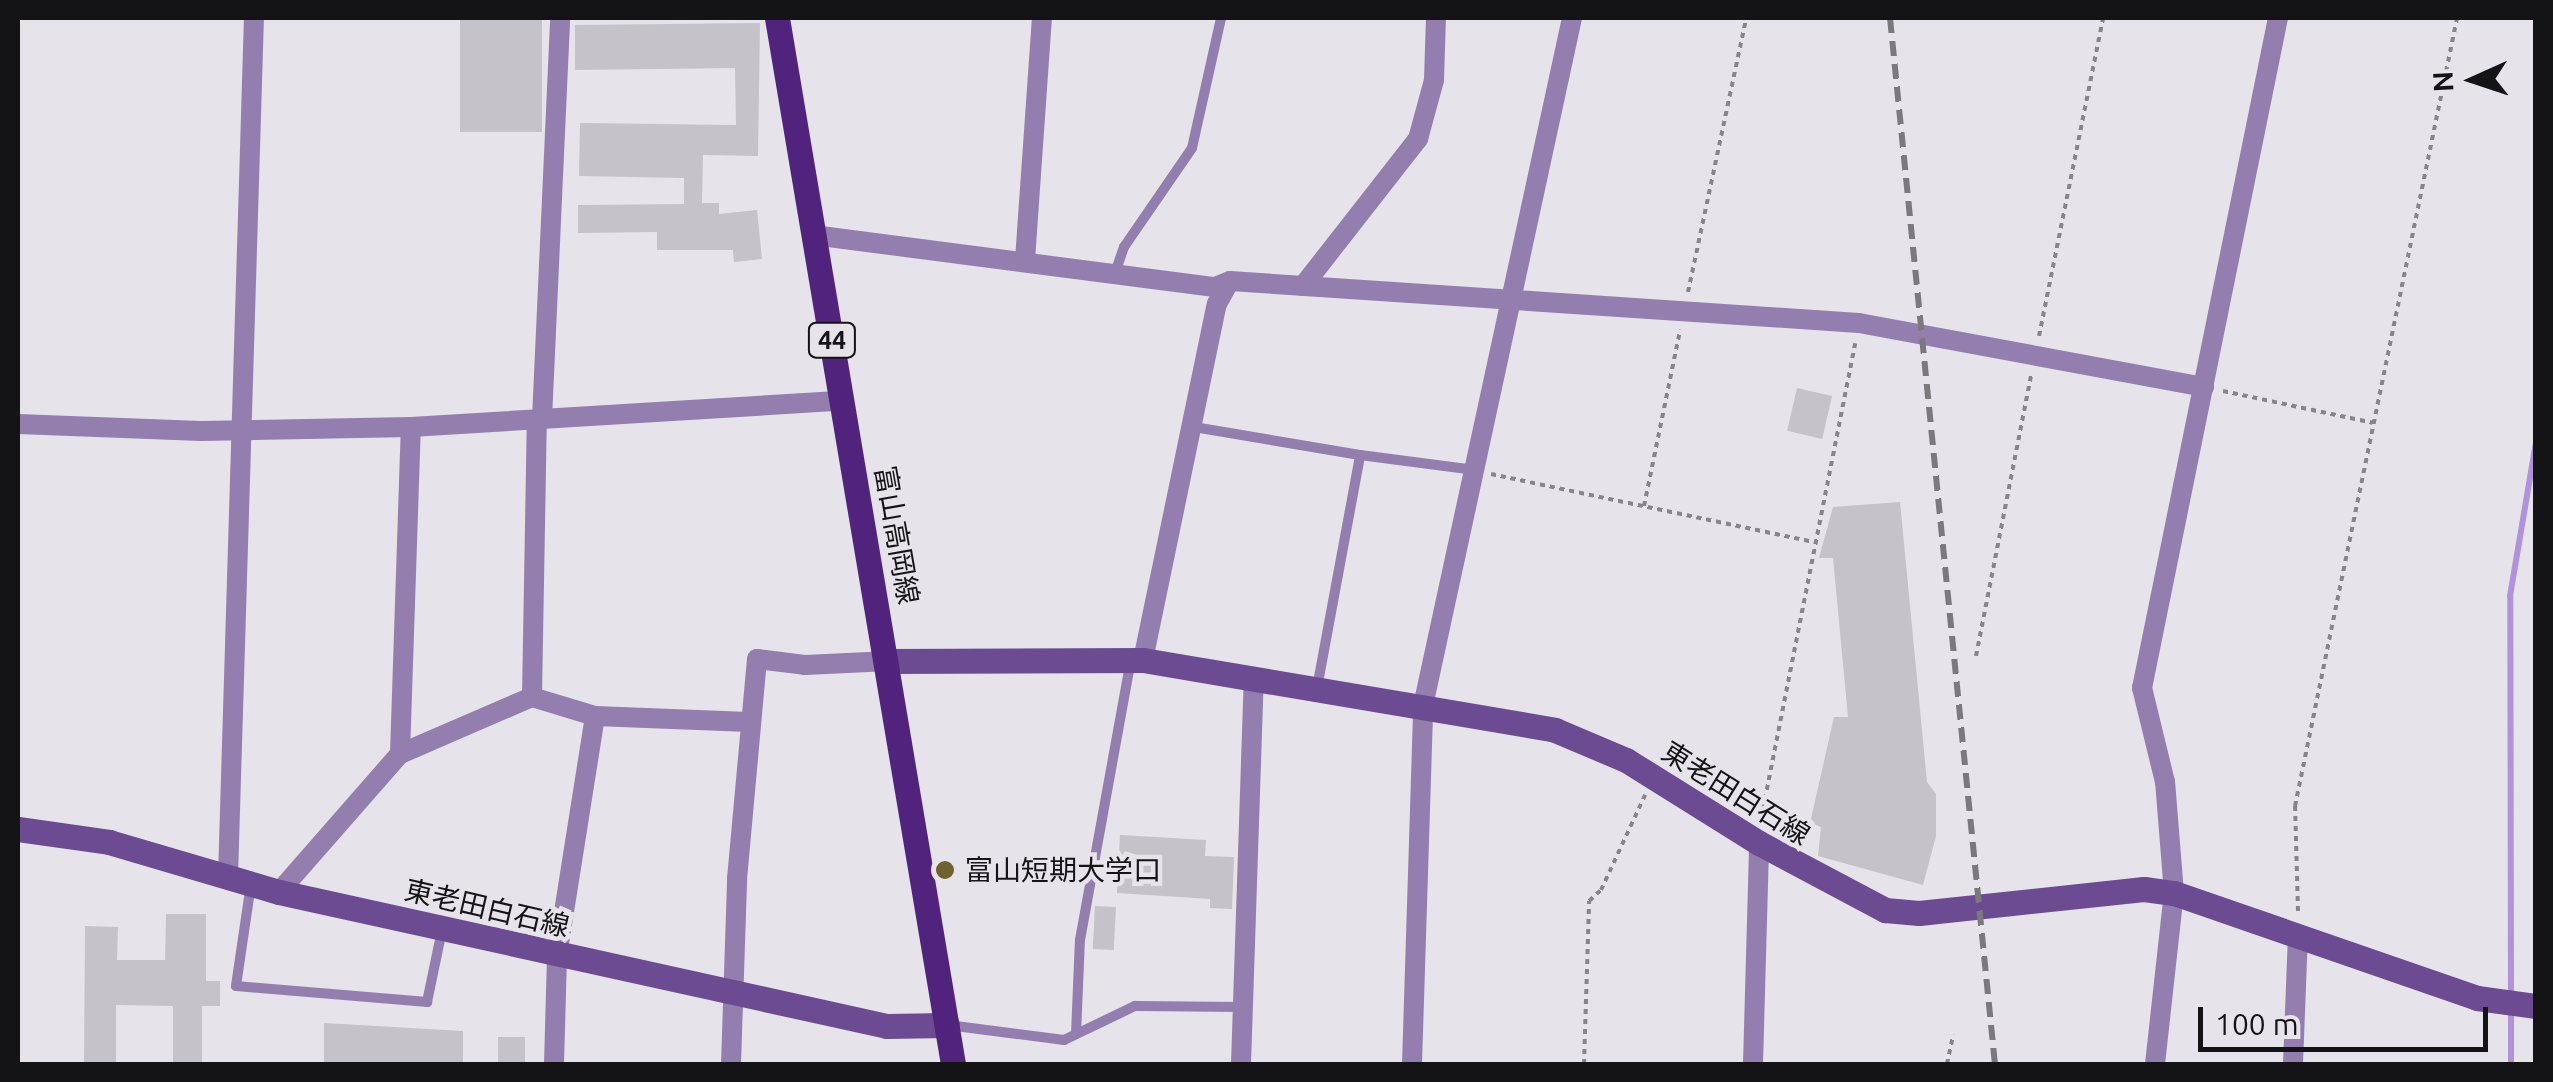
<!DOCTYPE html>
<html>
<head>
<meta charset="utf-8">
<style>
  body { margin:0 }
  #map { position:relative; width:2553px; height:1082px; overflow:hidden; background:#e6e3ea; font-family:Ubuntu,"Noto Sans JP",sans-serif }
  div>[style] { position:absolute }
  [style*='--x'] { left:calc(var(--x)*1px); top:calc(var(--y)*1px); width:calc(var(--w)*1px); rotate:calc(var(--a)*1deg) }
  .stream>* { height:6px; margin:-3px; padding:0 3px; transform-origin:3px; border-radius:3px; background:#b292dc }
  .building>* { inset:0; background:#c5c3c9; transform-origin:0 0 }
  .path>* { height:4px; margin-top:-2px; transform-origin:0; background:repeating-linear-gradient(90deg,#878589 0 5px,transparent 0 10px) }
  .service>* { height:10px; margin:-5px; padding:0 5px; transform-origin:5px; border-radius:5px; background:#937eaf }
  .minor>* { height:20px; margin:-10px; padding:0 10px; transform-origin:10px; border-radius:10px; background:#937eaf }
  .secondary>* { height:25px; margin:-12.5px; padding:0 12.5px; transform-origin:12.5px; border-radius:12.5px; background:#6c4b92 }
  .primary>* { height:25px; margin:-12.5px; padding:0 12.5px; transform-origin:12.5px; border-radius:12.5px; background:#51237c }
  .rail>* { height:6px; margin-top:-3px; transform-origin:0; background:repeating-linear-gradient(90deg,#7b797d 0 15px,transparent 0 23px) }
  .dots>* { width:28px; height:28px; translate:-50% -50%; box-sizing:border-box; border:5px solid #e6e3ea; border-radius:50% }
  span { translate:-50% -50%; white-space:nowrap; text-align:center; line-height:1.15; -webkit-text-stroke:9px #e6e3ea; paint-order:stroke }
  .shield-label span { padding:2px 8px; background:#e6e3ea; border:2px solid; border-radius:8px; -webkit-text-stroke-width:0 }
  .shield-label { font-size:25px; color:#141315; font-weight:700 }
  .street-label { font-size:28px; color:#141315 }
  .poi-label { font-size:28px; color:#141315 }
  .left { translate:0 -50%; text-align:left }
  .frame { position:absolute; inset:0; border:20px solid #141315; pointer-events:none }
  .north { position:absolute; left:2423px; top:30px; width:100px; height:100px; -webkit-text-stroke:8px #e6e3ea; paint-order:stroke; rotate:267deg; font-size:28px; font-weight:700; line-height:40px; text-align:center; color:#141315 }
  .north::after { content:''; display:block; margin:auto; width:35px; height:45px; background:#141315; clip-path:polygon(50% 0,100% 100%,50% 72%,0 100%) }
  .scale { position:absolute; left:2198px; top:1007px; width:290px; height:45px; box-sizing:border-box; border:5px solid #141315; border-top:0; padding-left:12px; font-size:30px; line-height:35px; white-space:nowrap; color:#141315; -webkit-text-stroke:8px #e6e3ea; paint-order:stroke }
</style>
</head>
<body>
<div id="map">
  <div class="stream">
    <div style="--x:2511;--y:994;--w:398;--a:-90.1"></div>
    <div style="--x:2510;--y:596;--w:155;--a:-80.4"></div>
    <div style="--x:2511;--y:1007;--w:57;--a:90"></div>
  </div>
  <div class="building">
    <div style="left:460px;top:18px;width:82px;height:114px"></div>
    <div style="clip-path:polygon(760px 23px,758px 156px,703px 155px,702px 203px,719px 203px,719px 214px,757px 210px,762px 259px,734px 262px,733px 250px,657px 250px,657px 232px,578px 233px,578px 205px,684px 204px,684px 178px,579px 176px,580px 123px,736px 125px,735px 68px,575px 70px,575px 25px)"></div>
    <div style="left:1797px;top:388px;width:36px;height:44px;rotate:13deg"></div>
    <div style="clip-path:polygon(1900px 502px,1927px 782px,1936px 794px,1936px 836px,1923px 885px,1818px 856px,1821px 827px,1810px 823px,1834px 717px,1848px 717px,1833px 558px,1819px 558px,1833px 507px)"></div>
    <div style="clip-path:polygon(1120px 835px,1206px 840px,1205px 856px,1234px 857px,1232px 909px,1210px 908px,1210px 899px,1117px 893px)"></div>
    <div style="left:1095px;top:906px;width:21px;height:43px;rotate:3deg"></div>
    <div style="clip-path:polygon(166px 914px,206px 914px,206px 981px,220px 981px,220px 1006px,202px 1006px,202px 1064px,173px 1064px,173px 1006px,116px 1005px,116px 1064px,84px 1064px,85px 926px,118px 927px,117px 960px,165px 960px)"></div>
    <div style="clip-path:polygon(324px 1023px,463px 1031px,463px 1064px,324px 1064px)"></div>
    <div style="left:498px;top:1037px;width:27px;height:27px"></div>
  </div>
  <div class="path">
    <div style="--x:1688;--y:292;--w:280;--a:-78"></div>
    <div style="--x:2039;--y:336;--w:324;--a:-78.6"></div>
    <div style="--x:2223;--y:391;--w:153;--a:12"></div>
    <div style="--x:1491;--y:474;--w:330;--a:11.9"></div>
    <div style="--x:1644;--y:506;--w:180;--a:-78.4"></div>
    <div style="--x:1976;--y:656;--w:286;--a:-78.9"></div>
    <div style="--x:1761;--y:819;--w:485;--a:-78.8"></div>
    <div style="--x:2298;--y:911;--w:105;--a:-91.6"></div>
    <div style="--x:2295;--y:806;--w:804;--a:-78.38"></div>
    <div style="--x:1584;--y:1064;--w:163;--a:-88.2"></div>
    <div style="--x:1589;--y:901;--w:16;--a:-43"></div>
    <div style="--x:1601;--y:890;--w:105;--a:-65.1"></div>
    <div style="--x:1947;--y:1064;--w:30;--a:-78"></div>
  </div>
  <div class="service">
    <div style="--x:1115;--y:273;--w:28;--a:-71"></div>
    <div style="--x:1124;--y:247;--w:120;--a:-55.5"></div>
    <div style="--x:1192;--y:148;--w:133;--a:-77.4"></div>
    <div style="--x:1194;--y:427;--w:168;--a:9.6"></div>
    <div style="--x:1317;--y:688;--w:237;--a:-79.5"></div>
    <div style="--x:1360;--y:455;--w:116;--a:7.4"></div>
    <div style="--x:251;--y:884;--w:103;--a:98.4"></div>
    <div style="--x:236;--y:986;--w:192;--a:4.8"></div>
    <div style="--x:427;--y:1002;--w:74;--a:-78.2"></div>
    <div style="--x:948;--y:1025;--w:117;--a:7.4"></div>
    <div style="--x:1064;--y:1040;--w:79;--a:-25.6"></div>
    <div style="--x:1135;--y:1006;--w:107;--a:0.5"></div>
    <div style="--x:1076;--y:1034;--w:94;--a:-87.6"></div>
    <div style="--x:1080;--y:940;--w:285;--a:-79.7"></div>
  </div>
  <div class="minor">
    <div style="--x:813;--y:235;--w:405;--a:7.4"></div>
    <div style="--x:1215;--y:287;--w:16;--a:-22"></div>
    <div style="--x:1230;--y:281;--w:630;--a:3.82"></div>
    <div style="--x:1859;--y:323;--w:351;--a:10.5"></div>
    <div style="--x:1025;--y:260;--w:243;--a:-86"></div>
    <div style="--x:1303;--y:286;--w:187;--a:-52"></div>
    <div style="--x:1418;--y:139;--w:61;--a:-74.8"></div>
    <div style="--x:1434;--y:80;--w:62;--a:-88.2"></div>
    <div style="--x:542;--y:419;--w:401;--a:-87.4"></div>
    <div style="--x:18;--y:424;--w:183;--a:2.2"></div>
    <div style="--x:201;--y:431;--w:210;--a:-1.1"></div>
    <div style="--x:411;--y:427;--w:432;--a:-3.5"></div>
    <div style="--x:1143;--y:660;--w:364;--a:-78.3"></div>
    <div style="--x:1217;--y:304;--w:26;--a:-61"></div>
    <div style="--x:532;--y:697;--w:66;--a:16.8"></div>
    <div style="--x:595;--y:716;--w:154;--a:2.2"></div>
    <div style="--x:400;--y:754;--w:327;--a:-88.1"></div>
    <div style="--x:228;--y:877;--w:859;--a:-88.27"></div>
    <div style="--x:279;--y:892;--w:184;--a:-48.8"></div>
    <div style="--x:400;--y:754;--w:144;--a:-23.4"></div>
    <div style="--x:532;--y:697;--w:277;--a:-89"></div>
    <div style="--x:554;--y:1064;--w:108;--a:-88.4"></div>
    <div style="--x:557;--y:956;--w:243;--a:-81"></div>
    <div style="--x:731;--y:1064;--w:185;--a:-88.1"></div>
    <div style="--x:737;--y:879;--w:221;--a:-84.8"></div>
    <div style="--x:757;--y:659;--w:48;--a:7.1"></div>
    <div style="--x:805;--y:665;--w:85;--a:-2.7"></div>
    <div style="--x:1241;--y:1064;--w:385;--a:-88.1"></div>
    <div style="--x:1412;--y:1064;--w:358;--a:-88.2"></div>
    <div style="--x:1423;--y:706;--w:704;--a:-77.78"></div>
    <div style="--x:1753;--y:1064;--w:221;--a:-88.4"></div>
    <div style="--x:2155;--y:1064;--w:172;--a:-83.7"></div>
    <div style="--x:2174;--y:893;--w:111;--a:-94.6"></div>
    <div style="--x:2165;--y:782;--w:97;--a:-103.7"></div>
    <div style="--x:2142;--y:688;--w:684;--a:-78.53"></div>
    <div style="--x:2293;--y:1064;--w:128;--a:-87.8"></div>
  </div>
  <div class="secondary">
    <div style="--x:890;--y:661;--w:253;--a:-0.2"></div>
    <div style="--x:1143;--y:660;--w:418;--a:9.6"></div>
    <div style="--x:1555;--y:730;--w:77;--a:22.9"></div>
    <div style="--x:1626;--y:760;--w:157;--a:32"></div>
    <div style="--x:1759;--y:843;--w:143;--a:28"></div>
    <div style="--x:1885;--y:910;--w:34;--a:5"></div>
    <div style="--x:1919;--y:913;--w:226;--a:-6.1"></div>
    <div style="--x:2144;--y:889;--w:30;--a:8"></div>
    <div style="--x:2174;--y:893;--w:321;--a:19.1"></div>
    <div style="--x:2477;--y:998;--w:60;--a:7.7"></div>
    <div style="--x:18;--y:829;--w:92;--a:8.1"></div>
    <div style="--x:109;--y:842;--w:177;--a:16.4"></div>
    <div style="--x:279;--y:892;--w:623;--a:12.43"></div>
    <div style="--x:887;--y:1026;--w:60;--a:-1"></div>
  </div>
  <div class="primary">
    <div style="--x:777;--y:18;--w:1061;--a:80.45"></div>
  </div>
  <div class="rail">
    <div style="--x:1890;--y:18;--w:1051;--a:84.27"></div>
  </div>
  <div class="dots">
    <div style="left:945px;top:870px;background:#70622f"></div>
  </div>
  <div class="shield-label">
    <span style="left:832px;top:340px">44</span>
  </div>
  <div class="street-label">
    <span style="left:897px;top:535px;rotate:80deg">富山高岡線</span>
    <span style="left:1736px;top:793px;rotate:32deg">東老田白石線</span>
    <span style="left:487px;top:908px;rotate:13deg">東老田白石線</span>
  </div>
  <div class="poi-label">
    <span class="left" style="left:965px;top:870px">富山短期大学口</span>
  </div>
  <div class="frame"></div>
  <div class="north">N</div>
  <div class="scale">100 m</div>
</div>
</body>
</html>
